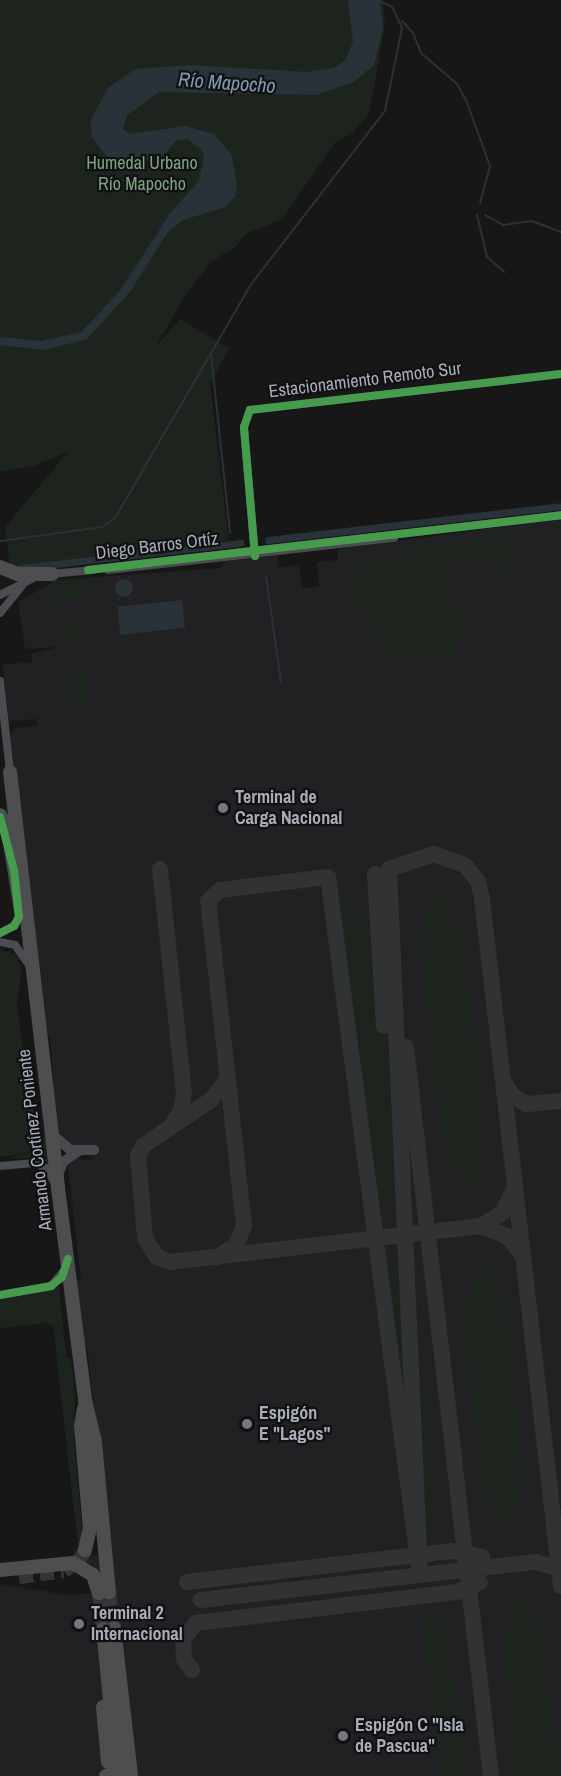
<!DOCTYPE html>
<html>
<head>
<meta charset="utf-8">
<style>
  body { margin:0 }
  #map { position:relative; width:561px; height:1776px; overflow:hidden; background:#171717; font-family:"Archivo Narrow",sans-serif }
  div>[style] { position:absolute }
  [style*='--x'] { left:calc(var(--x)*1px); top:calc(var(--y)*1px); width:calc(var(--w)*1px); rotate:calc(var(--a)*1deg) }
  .built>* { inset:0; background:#212123 }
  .green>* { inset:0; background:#1d241e }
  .round { border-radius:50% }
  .water>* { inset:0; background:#2a3239; transform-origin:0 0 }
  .stream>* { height:2px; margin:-1px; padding:0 1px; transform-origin:1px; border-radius:1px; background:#2a3239 }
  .canal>* { height:7px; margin:-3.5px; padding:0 3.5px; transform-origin:3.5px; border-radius:3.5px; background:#2a3239 }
  .taxiway>* { height:16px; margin:-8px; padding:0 8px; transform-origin:8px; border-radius:8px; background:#313233 }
  .highway-tunnel>* { height:14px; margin-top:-7px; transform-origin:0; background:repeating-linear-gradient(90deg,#343537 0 14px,transparent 0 21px) }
  .street>* { height:8px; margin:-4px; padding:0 4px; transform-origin:4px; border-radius:4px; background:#4b4c50 }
  .secondary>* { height:10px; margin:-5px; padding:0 5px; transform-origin:5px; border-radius:5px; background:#4a4a4e }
  .highway>* { height:14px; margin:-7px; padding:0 7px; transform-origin:7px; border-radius:7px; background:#4e4e51 }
  .highway-bridge>* { height:14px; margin:-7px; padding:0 7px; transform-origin:7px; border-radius:7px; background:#4e4e51 }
  .cycleway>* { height:8px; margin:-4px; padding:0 4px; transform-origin:4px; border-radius:4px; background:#469c4c }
  .dots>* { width:16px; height:16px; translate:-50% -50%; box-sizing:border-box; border:3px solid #111113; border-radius:50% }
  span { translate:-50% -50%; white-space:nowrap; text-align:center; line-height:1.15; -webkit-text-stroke:4.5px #111113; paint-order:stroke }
  .park-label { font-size:18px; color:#7fa381 }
  .street-label { font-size:18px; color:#a8adb8 }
  .poi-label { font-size:18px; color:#a8adb8; font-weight:700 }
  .left { translate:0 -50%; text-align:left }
  .water-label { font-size:20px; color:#7f9bb3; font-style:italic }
</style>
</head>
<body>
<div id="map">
  <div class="built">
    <div style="clip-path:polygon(561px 519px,561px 1776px,0 1776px,0 1584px,67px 1595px,113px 1592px,88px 1353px,78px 1327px,74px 1281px,81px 1280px,68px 1166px,76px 1158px,88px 1161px,94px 1158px,93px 1145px,67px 1146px,57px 1130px,50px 1037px,44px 1028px,10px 735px,16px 728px,38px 725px,37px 719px,9px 721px,3px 665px,32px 662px,31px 654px,58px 647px,25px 649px,18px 602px,56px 580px,221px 568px,226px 561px,277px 556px,279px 567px,299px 565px,302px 588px,319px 587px,317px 562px,338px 560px,338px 549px)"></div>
  </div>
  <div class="green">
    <div style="clip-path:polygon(0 0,383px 0,385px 25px,369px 114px,352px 134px,336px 141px,282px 219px,246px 234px,236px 246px,211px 262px,184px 297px,155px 348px,180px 319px,229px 348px,210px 384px,229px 541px,10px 567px,5px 527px,68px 452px,33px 466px,0 472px)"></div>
    <div style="clip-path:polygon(508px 535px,510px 572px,499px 573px,497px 556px,444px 561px,448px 602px,462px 602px,465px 635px,457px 635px,458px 655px,445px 660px,415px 658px,393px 666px,370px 619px,355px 603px,351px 567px,395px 559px,430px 544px)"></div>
    <div style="clip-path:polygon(91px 578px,92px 586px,82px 587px,84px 599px,56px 602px,57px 644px,51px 585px,56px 580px)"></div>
    <div class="round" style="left:63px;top:623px;width:16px;height:16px"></div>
    <div style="clip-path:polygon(97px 645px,97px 649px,69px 654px,60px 667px,58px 650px)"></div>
    <div style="clip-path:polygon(76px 661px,85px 667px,90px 706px,84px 714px,69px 671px)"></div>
    <div style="clip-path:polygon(60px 670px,64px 670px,75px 702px,73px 711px,65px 715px)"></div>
    <div style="clip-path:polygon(435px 891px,442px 896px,461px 934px,478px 1048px,485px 1149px,472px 1191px,464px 1187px,445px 1148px,429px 1050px,421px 941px,428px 901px)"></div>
    <div style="clip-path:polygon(337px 898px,353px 900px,367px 935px,386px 1052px,395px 1167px,390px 1201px,374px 1208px)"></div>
    <div style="clip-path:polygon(0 949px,16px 955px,22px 969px,17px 1003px,28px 1094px,41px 1120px,43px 1136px,28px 1153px,0 1157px)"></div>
    <div style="clip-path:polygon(47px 1133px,51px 1167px,36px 1158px,9px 1158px,36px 1151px)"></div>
    <div style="clip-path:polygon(477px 1264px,486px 1267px,505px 1307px,518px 1399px,524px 1483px,512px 1528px,504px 1526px,485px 1486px,471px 1399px,465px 1310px)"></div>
    <div style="clip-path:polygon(381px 1269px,398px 1272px,412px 1306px,427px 1404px,434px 1500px,430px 1532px,412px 1537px)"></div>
    <div style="clip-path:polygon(59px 1286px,66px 1357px,71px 1359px,75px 1393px,74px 1440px,83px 1537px,81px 1551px,99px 1557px,103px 1591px,94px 1566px,76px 1559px,79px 1554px,53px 1326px,47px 1323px,0 1328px,0 1299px)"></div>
    <div style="clip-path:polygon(518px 1600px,524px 1602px,543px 1642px,560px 1776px,516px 1776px,503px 1650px,514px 1603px)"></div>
    <div style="clip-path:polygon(437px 1612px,450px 1645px,469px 1776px,439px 1776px,421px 1613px)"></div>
  </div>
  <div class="water">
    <div style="clip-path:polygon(348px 0,380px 0,383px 28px,374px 65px,353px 82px,317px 95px,159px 92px,127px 115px,123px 129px,130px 134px,185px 126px,214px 134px,231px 154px,237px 184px,235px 196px,226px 207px,183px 220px,168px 232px,130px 292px,87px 339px,44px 350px,0 345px,0 337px,42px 341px,81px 332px,119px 292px,171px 212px,199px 181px,204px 156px,200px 148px,187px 139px,175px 141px,163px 157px,122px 165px,109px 160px,92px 137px,90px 121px,108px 88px,135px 69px,189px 65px,307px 72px,336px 67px,346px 59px,353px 42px)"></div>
    <div class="round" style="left:115px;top:579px;width:18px;height:18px"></div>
    <div style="left:182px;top:600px;width:28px;height:65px;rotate:84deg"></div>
  </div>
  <div class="stream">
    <div style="--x:402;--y:21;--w:16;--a:47"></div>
    <div style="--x:413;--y:33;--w:22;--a:68"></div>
    <div style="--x:421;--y:53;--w:48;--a:40.7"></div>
    <div style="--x:457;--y:84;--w:18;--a:61"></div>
    <div style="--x:466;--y:100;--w:70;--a:70"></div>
    <div style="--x:490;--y:166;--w:38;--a:105"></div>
    <div style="--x:477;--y:215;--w:43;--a:76.6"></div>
    <div style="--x:487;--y:257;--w:23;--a:41"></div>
    <div style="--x:485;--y:215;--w:21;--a:29"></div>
    <div style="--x:503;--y:225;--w:29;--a:-8"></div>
    <div style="--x:532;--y:221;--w:31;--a:21"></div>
    <div style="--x:211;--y:354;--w:180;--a:83.9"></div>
    <div style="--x:0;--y:541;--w:103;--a:-7.8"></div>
    <div style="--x:102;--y:527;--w:16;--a:-35"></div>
    <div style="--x:115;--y:518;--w:272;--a:-59.8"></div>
    <div style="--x:252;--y:283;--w:217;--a:-52.3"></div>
    <div style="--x:385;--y:111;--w:85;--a:-78.4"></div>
    <div style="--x:402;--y:28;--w:23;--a:-115"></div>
    <div style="--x:392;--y:7;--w:17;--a:-155"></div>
    <div style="--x:266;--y:576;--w:108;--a:82"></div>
  </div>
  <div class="canal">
    <div style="--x:268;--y:540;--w:295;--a:-6.6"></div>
    <div style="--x:20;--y:568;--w:222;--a:-6.5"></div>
  </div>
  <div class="taxiway">
    <div style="--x:160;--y:869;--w:225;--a:83.9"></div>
    <div style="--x:184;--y:1093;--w:18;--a:99"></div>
    <div style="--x:181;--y:1111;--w:16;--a:125"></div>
    <div style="--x:384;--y:1026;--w:152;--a:-93.4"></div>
    <div style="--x:375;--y:874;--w:11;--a:34"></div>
    <div style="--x:384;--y:880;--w:14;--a:73"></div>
    <div style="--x:406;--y:1047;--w:734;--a:83.35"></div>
    <div style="--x:226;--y:1081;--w:24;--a:128"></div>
    <div style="--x:211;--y:1100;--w:81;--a:146.1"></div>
    <div style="--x:144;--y:1145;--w:12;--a:121"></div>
    <div style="--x:138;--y:1155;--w:83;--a:85.2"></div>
    <div style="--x:145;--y:1238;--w:22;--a:58"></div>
    <div style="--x:157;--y:1257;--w:14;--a:21"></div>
    <div style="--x:170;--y:1262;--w:313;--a:-6.6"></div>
    <div style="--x:481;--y:1226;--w:28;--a:21"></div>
    <div style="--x:507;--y:1236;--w:22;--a:51"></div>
    <div style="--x:504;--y:1082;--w:17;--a:57"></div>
    <div style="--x:513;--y:1096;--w:16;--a:30"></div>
    <div style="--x:527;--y:1104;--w:34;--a:-5"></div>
    <div style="--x:481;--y:1226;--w:25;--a:-32"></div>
    <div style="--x:502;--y:1213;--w:28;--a:-63"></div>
    <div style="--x:218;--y:1257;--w:22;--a:-34"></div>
    <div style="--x:236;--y:1245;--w:21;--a:-67"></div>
    <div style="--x:244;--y:1226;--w:327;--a:-96.3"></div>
    <div style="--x:208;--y:901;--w:16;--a:-43"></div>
    <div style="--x:220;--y:890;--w:109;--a:-6.9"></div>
    <div style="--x:328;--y:877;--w:704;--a:82.49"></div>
    <div style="--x:420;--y:1575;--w:707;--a:-92.51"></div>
    <div style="--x:389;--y:869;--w:47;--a:-18.4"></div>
    <div style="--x:434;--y:854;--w:33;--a:20"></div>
    <div style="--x:465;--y:865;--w:21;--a:51"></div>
    <div style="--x:478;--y:881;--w:18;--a:77"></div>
    <div style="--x:482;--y:899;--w:692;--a:83.44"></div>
    <div style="--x:187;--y:1582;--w:267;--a:-6.7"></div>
    <div style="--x:452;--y:1551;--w:31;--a:11"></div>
    <div style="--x:201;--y:1600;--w:337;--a:-6.5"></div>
    <div style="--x:536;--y:1562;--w:26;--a:16"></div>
    <div style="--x:192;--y:1670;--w:14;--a:-126"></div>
    <div style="--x:184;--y:1659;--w:19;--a:-93"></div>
    <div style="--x:183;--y:1640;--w:21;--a:-53"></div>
    <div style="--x:196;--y:1623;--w:263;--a:-6.8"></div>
    <div style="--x:457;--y:1592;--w:25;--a:-23"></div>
  </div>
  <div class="highway-tunnel">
    <div style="--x:19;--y:1577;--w:45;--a:-7.6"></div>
    <div style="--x:64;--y:1571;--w:17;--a:-33"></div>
    <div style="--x:78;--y:1562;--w:14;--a:-60"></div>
    <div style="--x:109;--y:1592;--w:36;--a:82"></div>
    <div style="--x:99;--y:1593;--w:36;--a:84"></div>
  </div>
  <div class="street">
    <div style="--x:255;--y:556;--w:129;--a:-94.9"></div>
    <div style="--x:244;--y:427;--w:18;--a:-71"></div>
    <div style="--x:250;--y:410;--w:313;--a:-6.6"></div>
    <div style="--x:88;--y:570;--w:476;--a:-6.6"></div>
    <div style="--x:108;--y:570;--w:288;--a:-6.4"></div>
    <div style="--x:51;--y:574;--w:42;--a:-5.4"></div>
    <div style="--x:0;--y:595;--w:37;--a:-27"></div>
    <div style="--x:0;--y:613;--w:35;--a:-51"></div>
    <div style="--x:0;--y:681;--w:92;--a:83.7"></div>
    <div style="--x:0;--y:933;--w:16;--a:-27"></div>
    <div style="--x:14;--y:926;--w:10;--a:-61"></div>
    <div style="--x:19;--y:917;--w:80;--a:-99.3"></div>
    <div style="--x:0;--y:942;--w:15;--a:11"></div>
    <div style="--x:15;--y:945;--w:24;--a:55"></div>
    <div style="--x:0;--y:1166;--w:36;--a:-5"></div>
    <div style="--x:36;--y:1163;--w:13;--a:29"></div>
    <div style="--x:47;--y:1169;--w:13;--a:61"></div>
    <div style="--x:0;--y:1295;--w:52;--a:-10"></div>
    <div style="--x:51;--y:1286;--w:23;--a:-50"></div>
  </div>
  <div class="secondary">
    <div style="--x:53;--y:1135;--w:23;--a:41"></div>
    <div style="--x:70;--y:1150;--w:24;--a:0"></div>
    <div style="--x:58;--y:1175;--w:14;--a:-69"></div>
    <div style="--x:63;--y:1162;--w:19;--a:-35"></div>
  </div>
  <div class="highway">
    <div style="--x:0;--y:567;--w:18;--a:22"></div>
    <div style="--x:17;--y:574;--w:35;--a:0"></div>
    <div style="--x:10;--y:772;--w:419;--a:83.4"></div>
    <div style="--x:58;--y:1188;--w:214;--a:82.7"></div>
    <div style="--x:85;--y:1400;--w:43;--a:76.6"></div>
    <div style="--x:95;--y:1442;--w:151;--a:84.7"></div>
    <div style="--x:0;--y:815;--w:32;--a:64"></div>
    <div style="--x:84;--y:1408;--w:18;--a:99"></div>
    <div style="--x:81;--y:1426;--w:102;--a:85"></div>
    <div style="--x:90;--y:1528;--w:23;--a:103"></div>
    <div style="--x:0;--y:1570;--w:73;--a:-5.5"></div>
    <div style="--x:73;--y:1563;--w:23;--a:31"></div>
    <div style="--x:93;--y:1575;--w:19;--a:72"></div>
    <div style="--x:114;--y:1628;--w:149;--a:83.4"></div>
    <div style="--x:103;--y:1629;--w:145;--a:84.4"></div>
    <div style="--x:103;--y:1707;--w:55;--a:84.8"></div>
  </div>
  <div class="highway-bridge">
    <div style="--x:106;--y:1776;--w:11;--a:-15"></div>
  </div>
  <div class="cycleway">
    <div style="--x:255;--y:556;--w:129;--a:-94.9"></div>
    <div style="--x:244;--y:427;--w:18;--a:-71"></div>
    <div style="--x:250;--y:410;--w:313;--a:-6.6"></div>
    <div style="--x:88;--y:570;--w:476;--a:-6.6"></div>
    <div style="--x:0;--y:817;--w:55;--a:75.2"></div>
    <div style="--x:14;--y:870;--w:47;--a:83.9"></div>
    <div style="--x:19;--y:917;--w:10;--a:119"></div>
    <div style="--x:14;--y:926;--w:16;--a:153"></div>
    <div style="--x:0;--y:1295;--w:52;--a:-10"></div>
    <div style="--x:51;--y:1286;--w:14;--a:-39"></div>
    <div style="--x:62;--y:1277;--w:19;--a:-72"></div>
  </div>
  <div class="dots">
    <div style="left:223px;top:808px;background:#757880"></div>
    <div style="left:247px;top:1424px;background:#757880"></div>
    <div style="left:79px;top:1624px;background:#757880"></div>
    <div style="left:343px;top:1736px;background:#757880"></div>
  </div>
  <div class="park-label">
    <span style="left:142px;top:174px">Humedal Urbano<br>Río Mapocho</span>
  </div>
  <div class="street-label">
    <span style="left:365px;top:380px;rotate:-7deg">Estacionamiento Remoto Sur</span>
    <span style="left:157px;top:546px;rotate:-7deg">Diego Barros Ortíz</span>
    <span style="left:35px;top:1140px;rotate:-97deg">Armando Cortínez Poniente</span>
  </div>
  <div class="poi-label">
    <span class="left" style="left:235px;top:808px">Terminal de<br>Carga Nacional</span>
    <span class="left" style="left:259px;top:1424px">Espigón<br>E "Lagos"</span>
    <span class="left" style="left:91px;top:1624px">Terminal 2<br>Internacional</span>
    <span class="left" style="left:355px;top:1736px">Espigón C "Isla<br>de Pascua"</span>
  </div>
  <div class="water-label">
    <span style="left:227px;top:82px;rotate:4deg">Río Mapocho</span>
  </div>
</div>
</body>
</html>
